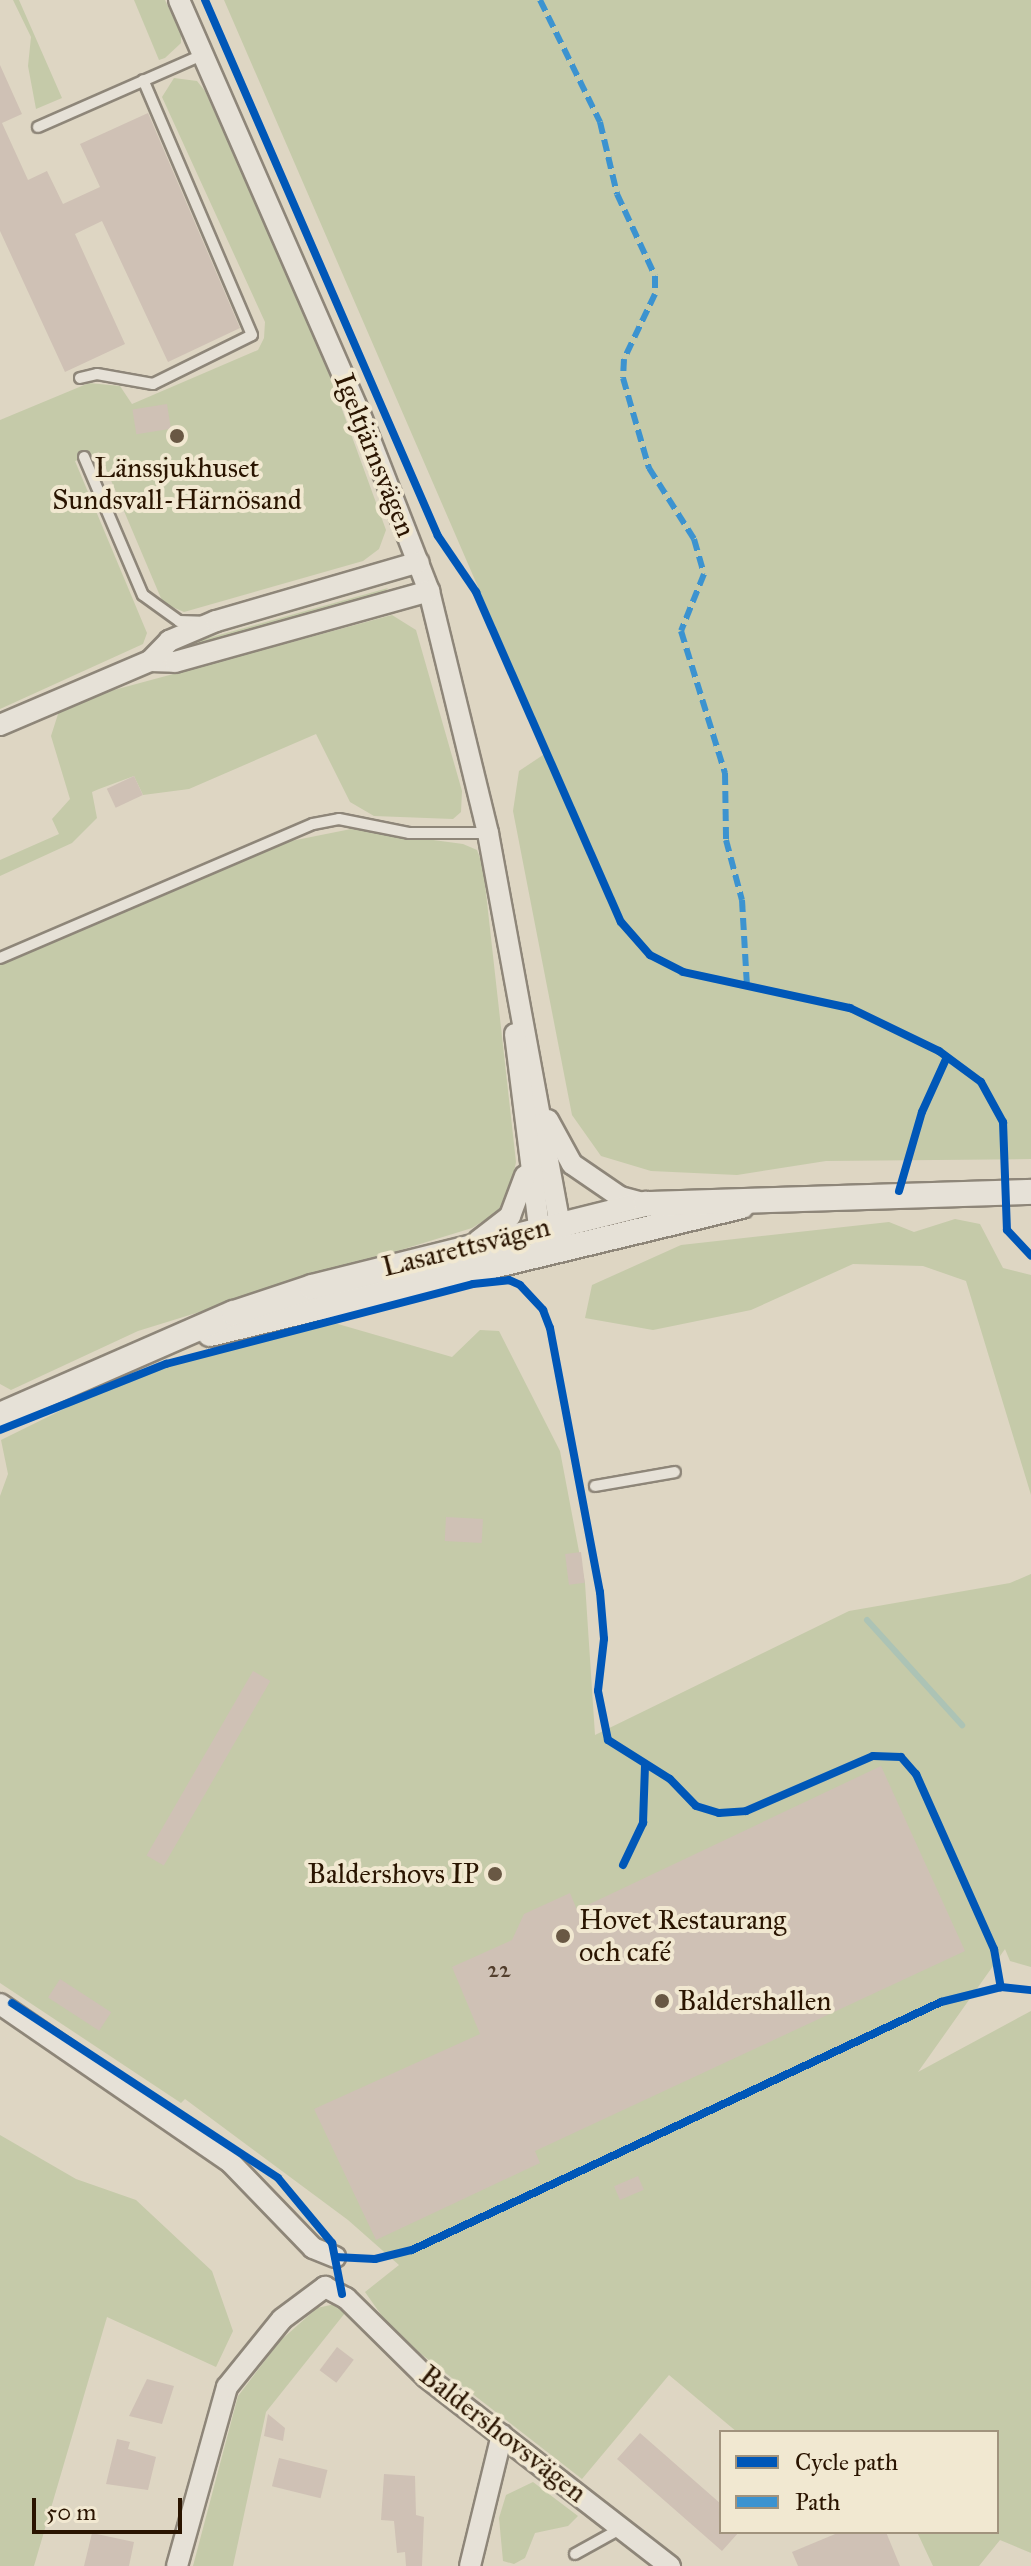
<!DOCTYPE html>
<html>
<head>
<meta charset="utf-8">
<style>
  body { margin:0 }
  #map { position:relative; width:1031px; height:2566px; overflow:hidden; background:#ded6c3; font-family:"IM FELL Great Primer",serif }
  div>[style] { position:absolute }
  [style*='--x'] { left:calc(var(--x)*1px); top:calc(var(--y)*1px); width:calc(var(--w)*1px); rotate:calc(var(--a)*1deg) }
  .green>* { inset:0; background:#c5caa9 }
  .stream>* { height:6px; margin:-3px; padding:0 3px; transform-origin:3px; border-radius:3px; background:#acc3b5 }
  .building>* { inset:0; background:#cfc1b5; transform-origin:0 0 }
  .roads { filter:drop-shadow(2px 0 #8e8679) drop-shadow(-2px 0 #8e8679) drop-shadow(0 2px #8e8679) drop-shadow(0 -2px #8e8679) }
  .service>* { height:10px; margin:-5px; padding:0 5px; transform-origin:5px; border-radius:5px; background:#e6e1d7 }
  .minor>* { height:20px; margin:-10px; padding:0 10px; transform-origin:10px; border-radius:10px; background:#e6e1d7 }
  .tertiary>* { height:24px; margin:-12px; padding:0 12px; transform-origin:12px; border-radius:12px; background:#e6e1d7 }
  .quiet>* { height:6px; margin-top:-3px; transform-origin:0; background:repeating-linear-gradient(90deg,#3c93d0 0 12px,transparent 0 18px) }
  .cycleway>* { height:8px; margin:-4px; padding:0 4px; transform-origin:4px; border-radius:4px; background:#0057b8 }
  .dots>* { width:22px; height:22px; translate:-50% -50%; box-sizing:border-box; border:4px solid #f1e8d1; border-radius:50% }
  span { translate:-50% -50%; white-space:nowrap; text-align:center; line-height:1.15; -webkit-text-stroke:8px #f1e8d1; paint-order:stroke }
  .number-label { font-size:24px; color:#533f2d }
  .number-label span { -webkit-text-stroke-width:0 }
  .street-label { font-size:28px; color:#2a1400 }
  .poi-label { font-size:28px; color:#2a1400 }
  .right { translate:-100% -50%; text-align:right }
  .left { translate:0 -50%; text-align:left }
  .legend { position:absolute; left:719px; top:2430px; width:280px; height:104px; box-sizing:border-box; background:#f1e8d1; border:2px solid #a1937d; margin:0; padding:10px 14px; list-style:none; font-size:24px; color:#2a1400 }
  .legend li { display:flex; align-items:center; gap:16px; height:40px }
  .legend b { width:40px; border:2px solid #a1937d }
  .scale { position:absolute; left:32px; top:2498px; width:150px; height:36px; box-sizing:border-box; border:4px solid #2a1400; border-top:0; padding-left:10px; font-size:24px; line-height:28px; white-space:nowrap; color:#2a1400; -webkit-text-stroke:6px #f1e8d1; paint-order:stroke }
</style>
</head>
<body>
<div id="map">
  <div class="green">
    <div style="clip-path:polygon(13px 0,19px 0,62px 98px,36px 109px,28px 66px,31px 37px)"></div>
    <div style="clip-path:polygon(134px 0,165px 0,181px 34px,181px 43px,165px 58px,159px 60px)"></div>
    <div style="clip-path:polygon(224px 0,1031px 0,1031px 1159px,826px 1161px,737px 1175px,651px 1171px,601px 1156px,572px 1115px,513px 811px,519px 771px,549px 751px)"></div>
    <div style="clip-path:polygon(174px 78px,197px 81px,205px 91px,312px 327px,386px 530px,379px 549px,363px 561px,184px 612px,163px 603px,99px 452px,75px 461px,147px 633px,143px 644px,0 709px,0 420px,89px 383px,120px 386px,132px 404px,258px 350px,264px 338px,265px 322px,162px 97px)"></div>
    <div style="clip-path:polygon(388px 588px,383px 594px,171px 654px,172px 648px)"></div>
    <div style="clip-path:polygon(392px 615px,416px 630px,462px 791px,461px 812px,453px 819px,374px 816px,350px 802px,316px 734px,189px 789px,143px 795px,134px 776px,99px 789px,92px 792px,97px 818px,72px 843px,0 876px,0 860px,59px 834px,52px 819px,70px 799px,51px 736px,59px 711px,99px 694px)"></div>
    <div style="clip-path:polygon(351px 829px,463px 844px,477px 850px,483px 866px,516px 1162px,507px 1206px,472px 1228px,138px 1331px,11px 1390px,0 1384px,0 964px,281px 843px)"></div>
    <div style="clip-path:polygon(955px 1219px,980px 1224px,1003px 1268px,1031px 1275px,1031px 1495px,966px 1281px,923px 1266px,853px 1264px,751px 1310px,653px 1330px,585px 1318px,592px 1285px,681px 1245px,889px 1222px,914px 1232px)"></div>
    <div style="clip-path:polygon(331px 1322px,452px 1357px,480px 1330px,499px 1331px,560px 1451px,585px 1583px,595px 1735px,849px 1611px,1010px 1583px,1031px 1574px,1031px 1967px,1010px 1961px,1005px 1949px,918px 2072px,1031px 2011px,1031px 2553px,1000px 2540px,979px 2566px,933px 2566px,917px 2532px,997px 2532px,997px 2432px,737px 2432px,669px 2375px,582px 2479px,394px 2333px,365px 2292px,399px 2265px,348px 2220px,185px 2099px,181px 2103px,0 1983px,0 1496px,8px 1474px,1px 1440px,157px 1363px)"></div>
    <div style="clip-path:polygon(0 2135px,76px 2179px,136px 2200px,212px 2271px,233px 2331px,216px 2367px,107px 2317px,34px 2566px,0 2566px)"></div>
    <div style="clip-path:polygon(335px 2304px,345px 2313px,266px 2412px,233px 2566px,193px 2566px,238px 2396px,280px 2341px,317px 2308px)"></div>
    <div style="clip-path:polygon(533px 2482px,578px 2516px,568px 2526px,535px 2533px,525px 2558px,514px 2564px,503px 2561px,499px 2518px,506px 2495px)"></div>
  </div>
  <div class="stream">
    <div style="--x:867;--y:1620;--w:142;--a:47.9"></div>
  </div>
  <div class="building">
    <div style="clip-path:polygon(0 65px,22px 114px,2px 123px,28px 180px,47px 171px,63px 204px,100px 187px,80px 144px,148px 113px,240px 328px,168px 362px,102px 221px,75px 234px,125px 344px,65px 372px,0 231px)"></div>
    <div style="left:167px;top:404px;width:25px;height:35px;rotate:81deg"></div>
    <div style="left:134px;top:776px;width:21px;height:30px;rotate:65deg"></div>
    <div style="left:446px;top:1517px;width:37px;height:24px;rotate:3deg"></div>
    <div style="left:581px;top:1552px;width:31px;height:16px;rotate:83deg"></div>
    <div style="left:253px;top:1671px;width:20px;height:213px;rotate:30deg"></div>
    <div style="clip-path:polygon(881px 1766px,965px 1951px,535px 2151px,540px 2163px,376px 2240px,314px 2109px,480px 2034px,452px 1967px,512px 1940px,524px 1914px,570px 1893px,577px 1910px)"></div>
    <div style="left:60px;top:1979px;width:61px;height:22px;rotate:33deg"></div>
    <div style="left:638px;top:2176px;width:15px;height:26px;rotate:67deg"></div>
    <div style="left:337px;top:2347px;width:21px;height:29px;rotate:37deg"></div>
    <div style="clip-path:polygon(147px 2379px,174px 2386px,162px 2424px,129px 2416px)"></div>
    <div style="clip-path:polygon(268px 2414px,285px 2428px,283px 2441px,264px 2436px)"></div>
    <div style="clip-path:polygon(640px 2433px,721px 2504px,721px 2532px,739px 2532px,722px 2551px,617px 2459px)"></div>
    <div style="clip-path:polygon(117px 2439px,130px 2442px,128px 2449px,156px 2457px,148px 2490px,106px 2484px)"></div>
    <div style="left:279px;top:2458px;width:50px;height:29px;rotate:14deg"></div>
    <div style="clip-path:polygon(384px 2474px,415px 2476px,416px 2515px,424px 2517px,422px 2566px,406px 2566px,405px 2552px,397px 2553px,394px 2521px,381px 2520px)"></div>
    <div style="clip-path:polygon(840px 2532px,886px 2532px,900px 2566px,798px 2566px,792px 2552px)"></div>
    <div style="clip-path:polygon(92px 2533px,134px 2542px,129px 2566px,84px 2566px)"></div>
  </div>
  <div class="roads">
    <div class="service">
      <div style="--x:38;--y:127;--w:181;--a:-23.7"></div>
      <div style="--x:80;--y:378;--w:17;--a:-13"></div>
      <div style="--x:97;--y:374;--w:57;--a:10.1"></div>
      <div style="--x:153;--y:384;--w:110;--a:-26.3"></div>
      <div style="--x:252;--y:335;--w:277;--a:-113.1"></div>
      <div style="--x:84;--y:457;--w:150;--a:66.9"></div>
      <div style="--x:143;--y:595;--w:44;--a:35.8"></div>
      <div style="--x:179;--y:621;--w:23;--a:2"></div>
      <div style="--x:0;--y:958;--w:340;--a:-23.2"></div>
      <div style="--x:313;--y:824;--w:26;--a:-11"></div>
      <div style="--x:339;--y:819;--w:71;--a:11.3"></div>
      <div style="--x:409;--y:833;--w:79;--a:0"></div>
      <div style="--x:595;--y:1486;--w:81;--a:-9.9"></div>
      <div style="--x:575;--y:2554;--w:54;--a:-29"></div>
    </div>
    <div class="minor">
      <div style="--x:179;--y:0;--w:452;--a:66.4"></div>
      <div style="--x:360;--y:414;--w:190;--a:68.7"></div>
      <div style="--x:429;--y:591;--w:249;--a:76.3"></div>
      <div style="--x:488;--y:833;--w:415;--a:79.6"></div>
      <div style="--x:150;--y:661;--w:25;--a:2"></div>
      <div style="--x:175;--y:662;--w:264;--a:-15.6"></div>
      <div style="--x:0;--y:725;--w:163;--a:-23.1"></div>
      <div style="--x:150;--y:661;--w:28;--a:-46"></div>
      <div style="--x:169;--y:641;--w:51;--a:-23.1"></div>
      <div style="--x:216;--y:621;--w:211;--a:-16.2"></div>
      <div style="--x:515;--y:1034;--w:212;--a:82.9"></div>
      <div style="--x:548;--y:1120;--w:50;--a:61.4"></div>
      <div style="--x:572;--y:1164;--w:58;--a:34.5"></div>
      <div style="--x:620;--y:1197;--w:27;--a:15"></div>
      <div style="--x:478;--y:1241;--w:41;--a:-38"></div>
      <div style="--x:510;--y:1216;--w:43;--a:-69.4"></div>
      <div style="--x:0;--y:2004;--w:280;--a:34.5"></div>
      <div style="--x:231;--y:2163;--w:118;--a:46"></div>
      <div style="--x:313;--y:2248;--w:24;--a:22"></div>
      <div style="--x:177;--y:2566;--w:186;--a:-74.4"></div>
      <div style="--x:227;--y:2387;--w:87;--a:-51"></div>
      <div style="--x:282;--y:2319;--w:54;--a:-36.7"></div>
      <div style="--x:325;--y:2287;--w:24;--a:28"></div>
      <div style="--x:346;--y:2298;--w:112;--a:44.6"></div>
      <div style="--x:426;--y:2377;--w:309;--a:37.8"></div>
      <div style="--x:470;--y:2566;--w:135;--a:-76.3"></div>
    </div>
    <div class="tertiary">
      <div style="--x:210;--y:1334;--w:547;--a:-13.53"></div>
      <div style="--x:0;--y:1415;--w:255;--a:-23.6"></div>
      <div style="--x:234;--y:1313;--w:82;--a:-18.4"></div>
      <div style="--x:312;--y:1287;--w:344;--a:-14"></div>
      <div style="--x:646;--y:1204;--w:385;--a:-1.8"></div>
    </div>
  </div>
  <div class="quiet">
    <div style="--x:540;--y:0;--w:136;--a:63.8"></div>
    <div style="--x:600;--y:122;--w:74;--a:76.7"></div>
    <div style="--x:617;--y:194;--w:90;--a:65.1"></div>
    <div style="--x:655;--y:276;--w:18;--a:90"></div>
    <div style="--x:655;--y:294;--w:72;--a:115.5"></div>
    <div style="--x:624;--y:359;--w:19;--a:93"></div>
    <div style="--x:623;--y:378;--w:94;--a:73.9"></div>
    <div style="--x:649;--y:468;--w:84;--a:57.6"></div>
    <div style="--x:694;--y:539;--w:36;--a:74"></div>
    <div style="--x:704;--y:574;--w:61;--a:112"></div>
    <div style="--x:681;--y:631;--w:149;--a:72.8"></div>
    <div style="--x:725;--y:773;--w:67;--a:89.1"></div>
    <div style="--x:726;--y:840;--w:62;--a:75.1"></div>
    <div style="--x:742;--y:900;--w:86;--a:86.7"></div>
  </div>
  <div class="cycleway">
    <div style="--x:205;--y:0;--w:584;--a:66.51"></div>
    <div style="--x:438;--y:536;--w:68;--a:55.8"></div>
    <div style="--x:476;--y:592;--w:360;--a:66.3"></div>
    <div style="--x:621;--y:922;--w:44;--a:48.7"></div>
    <div style="--x:650;--y:955;--w:37;--a:27"></div>
    <div style="--x:683;--y:972;--w:171;--a:12.2"></div>
    <div style="--x:850;--y:1008;--w:99;--a:25.8"></div>
    <div style="--x:939;--y:1051;--w:52;--a:36.4"></div>
    <div style="--x:981;--y:1082;--w:46;--a:61.2"></div>
    <div style="--x:1003;--y:1122;--w:108;--a:87.9"></div>
    <div style="--x:1007;--y:1230;--w:35;--a:47"></div>
    <div style="--x:899;--y:1191;--w:82;--a:-73.8"></div>
    <div style="--x:922;--y:1112;--w:60;--a:-65.6"></div>
    <div style="--x:0;--y:1430;--w:179;--a:-21.7"></div>
    <div style="--x:166;--y:1364;--w:317;--a:-14.6"></div>
    <div style="--x:473;--y:1284;--w:36;--a:-6"></div>
    <div style="--x:509;--y:1280;--w:12;--a:24"></div>
    <div style="--x:520;--y:1285;--w:34;--a:47"></div>
    <div style="--x:543;--y:1310;--w:19;--a:69"></div>
    <div style="--x:550;--y:1328;--w:269;--a:79.3"></div>
    <div style="--x:600;--y:1592;--w:47;--a:85.1"></div>
    <div style="--x:604;--y:1639;--w:52;--a:96.6"></div>
    <div style="--x:598;--y:1691;--w:50;--a:78.5"></div>
    <div style="--x:608;--y:1740;--w:73;--a:32.2"></div>
    <div style="--x:670;--y:1779;--w:37;--a:46"></div>
    <div style="--x:696;--y:1806;--w:24;--a:17"></div>
    <div style="--x:719;--y:1813;--w:27;--a:-4"></div>
    <div style="--x:746;--y:1811;--w:138;--a:-23.4"></div>
    <div style="--x:873;--y:1756;--w:28;--a:2"></div>
    <div style="--x:901;--y:1757;--w:23;--a:49"></div>
    <div style="--x:916;--y:1774;--w:192;--a:66"></div>
    <div style="--x:994;--y:1949;--w:39;--a:80"></div>
    <div style="--x:623;--y:1865;--w:47;--a:-64.5"></div>
    <div style="--x:643;--y:1823;--w:58;--a:-88"></div>
    <div style="--x:12;--y:2003;--w:318;--a:33.3"></div>
    <div style="--x:278;--y:2178;--w:85;--a:50.3"></div>
    <div style="--x:332;--y:2243;--w:52;--a:78.9"></div>
    <div style="--x:335;--y:2257;--w:40;--a:2.9"></div>
    <div style="--x:375;--y:2259;--w:38;--a:-14"></div>
    <div style="--x:412;--y:2250;--w:584;--a:-25.12"></div>
    <div style="--x:941;--y:2002;--w:62;--a:-14"></div>
    <div style="--x:1001;--y:1987;--w:30;--a:6"></div>
  </div>
  <div class="dots">
    <div style="left:177px;top:436px;background:#695844"></div>
    <div style="left:495px;top:1874px;background:#695844"></div>
    <div style="left:563px;top:1936px;background:#695844"></div>
    <div style="left:662px;top:2001px;background:#695844"></div>
  </div>
  <div class="number-label">
    <span style="left:499px;top:1970px">22</span>
  </div>
  <div class="street-label">
    <span style="left:375px;top:455px;rotate:68deg">Igeltjärnsvägen</span>
    <span style="left:466px;top:1247px;rotate:-14deg">Lasarettsvägen</span>
    <span style="left:503px;top:2434px;rotate:38deg">Baldershovsvägen</span>
  </div>
  <div class="poi-label">
    <span style="left:177px;top:484px">Länssjukhuset<br>Sundsvall-Härnösand</span>
    <span class="right" style="left:479px;top:1874px">Baldershovs IP</span>
    <span class="left" style="left:579px;top:1936px">Hovet Restaurang<br>och café</span>
    <span class="left" style="left:678px;top:2001px">Baldershallen</span>
  </div>
  <ul class="legend">
  <li><b style="height:10px;background:#0057b8"></b>Cycle path</li>
  <li><b style="height:10px;background:#3c93d0"></b>Path</li>
  </ul>
  <div class="scale">50 m</div>
</div>
</body>
</html>
